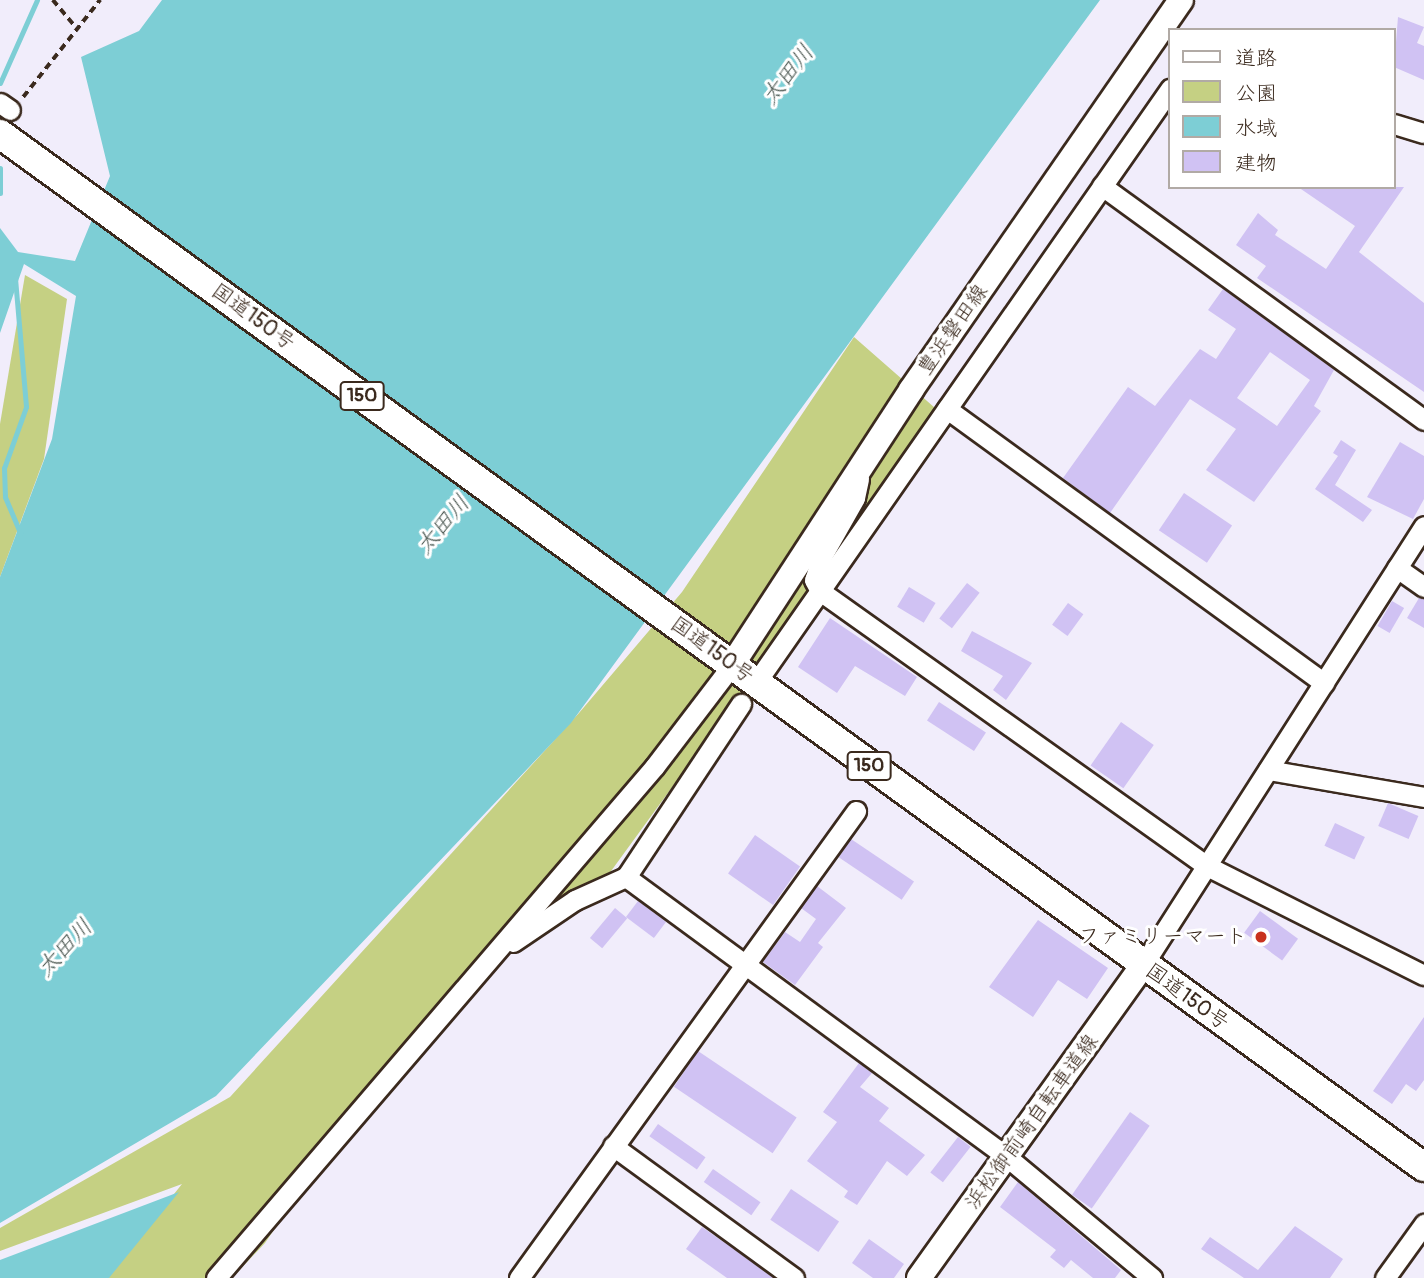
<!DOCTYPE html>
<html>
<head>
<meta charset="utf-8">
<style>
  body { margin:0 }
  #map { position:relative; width:1424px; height:1278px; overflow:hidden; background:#f1edfb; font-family:Pangolin,"Klee One",sans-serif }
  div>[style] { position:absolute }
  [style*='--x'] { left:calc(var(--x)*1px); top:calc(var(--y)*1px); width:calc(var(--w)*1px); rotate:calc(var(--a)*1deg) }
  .green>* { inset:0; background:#c5d083 }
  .water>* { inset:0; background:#7dced5 }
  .stream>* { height:5px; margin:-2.5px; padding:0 2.5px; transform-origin:2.5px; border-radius:2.5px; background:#7dced5 }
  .building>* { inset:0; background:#d0c2f3; transform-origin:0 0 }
  .path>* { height:3.5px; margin-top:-1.75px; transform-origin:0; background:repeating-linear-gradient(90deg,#3b2a1e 0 7px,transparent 0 12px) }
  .roads { filter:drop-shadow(2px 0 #3b2a1e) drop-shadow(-2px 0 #3b2a1e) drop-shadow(0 2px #3b2a1e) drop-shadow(0 -2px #3b2a1e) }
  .minor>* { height:19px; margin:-9.5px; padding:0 9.5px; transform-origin:9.5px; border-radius:9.5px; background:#fff }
  .major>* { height:24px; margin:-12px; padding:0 12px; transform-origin:12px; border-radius:12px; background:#fff }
  .highway>* { height:28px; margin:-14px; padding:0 14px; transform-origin:14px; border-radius:14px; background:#fff }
  .dots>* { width:19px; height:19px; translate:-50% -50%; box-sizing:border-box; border:4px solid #fff; border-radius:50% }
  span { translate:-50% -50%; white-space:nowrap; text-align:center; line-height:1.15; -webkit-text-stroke:6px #fff; paint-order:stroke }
  .shield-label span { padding:2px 5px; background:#fff; border:2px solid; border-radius:5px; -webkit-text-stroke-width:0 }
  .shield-label { font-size:19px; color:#3b2a1e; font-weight:700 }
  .street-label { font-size:21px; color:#3b2a1e }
  .poi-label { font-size:21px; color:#3b2a1e }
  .right { translate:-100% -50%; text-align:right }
  .water-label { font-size:23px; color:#4f5b55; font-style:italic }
  .legend { position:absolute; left:1168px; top:28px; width:228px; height:161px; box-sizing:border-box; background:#fff; border:2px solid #b1aaa5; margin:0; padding:9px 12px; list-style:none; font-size:21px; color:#3b2a1e }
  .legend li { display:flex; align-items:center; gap:14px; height:35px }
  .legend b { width:35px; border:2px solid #b1aaa5 }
</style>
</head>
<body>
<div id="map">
  <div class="green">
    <div style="clip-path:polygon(25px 275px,67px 299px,44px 459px,0 577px,0 424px)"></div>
    <div style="clip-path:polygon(854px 337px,943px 415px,598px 889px,486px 964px,340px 1133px,265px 1243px,232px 1278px,107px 1278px,182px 1184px,0 1251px,0 1228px,230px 1097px,579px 713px,682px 592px)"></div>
  </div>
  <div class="water">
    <div style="clip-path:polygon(162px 0,1100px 0,571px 723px,216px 1096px,0 1223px,0 577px,52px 439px,76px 296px,24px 264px,0 333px,0 228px,18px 252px,75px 261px,110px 176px,81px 57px,139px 31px)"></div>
    <div style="clip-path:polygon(179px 1192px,109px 1278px,0 1278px,0 1260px)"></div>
  </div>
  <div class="stream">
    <div style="--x:0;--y:83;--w:91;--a:-66"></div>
    <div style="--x:0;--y:168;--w:25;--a:90"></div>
    <div style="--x:15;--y:278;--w:129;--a:85.1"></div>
    <div style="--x:26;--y:407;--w:65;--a:109.8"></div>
    <div style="--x:4;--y:468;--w:29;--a:88"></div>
    <div style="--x:5;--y:497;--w:39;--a:67"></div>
  </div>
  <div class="building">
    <div style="clip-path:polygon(1398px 17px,1424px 27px,1417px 43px,1424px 46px,1424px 80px,1394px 67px)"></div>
    <div style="clip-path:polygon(1298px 187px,1404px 187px,1359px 252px,1424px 303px,1424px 392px,1257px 278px,1266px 266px,1236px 245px,1258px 213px,1278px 230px,1275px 235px,1326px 269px,1355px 226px)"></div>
    <div style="clip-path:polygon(evenodd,1223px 289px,1334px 370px,1314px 406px,1321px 411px,1254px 502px,1206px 470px,1236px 429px,1190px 399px,1110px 513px,1063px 478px,1128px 387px,1155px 406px,1200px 349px,1216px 359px,1236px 329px,1208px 310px,1223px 289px,1270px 352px,1310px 380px,1277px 426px,1237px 398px,1270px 352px)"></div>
    <div style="clip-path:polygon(1341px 440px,1356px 450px,1335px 485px,1372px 510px,1363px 522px,1315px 489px,1338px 456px,1333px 453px)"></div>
    <div style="clip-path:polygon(1400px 442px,1424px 456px,1424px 499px,1413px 519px,1367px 497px)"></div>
    <div style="left:1184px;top:493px;width:58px;height:45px;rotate:34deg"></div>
    <div style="left:967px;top:583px;width:16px;height:45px;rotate:38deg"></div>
    <div style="left:909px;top:587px;width:31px;height:23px;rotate:31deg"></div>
    <div style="clip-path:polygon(1419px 598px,1424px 599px,1424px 628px,1407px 618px)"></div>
    <div style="left:1392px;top:601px;width:14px;height:29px;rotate:30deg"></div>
    <div style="left:1068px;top:603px;width:19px;height:27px;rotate:36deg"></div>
    <div style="clip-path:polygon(830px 618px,917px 677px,905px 696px,855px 666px,837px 693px,798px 667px)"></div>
    <div style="clip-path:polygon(972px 631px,1032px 663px,1006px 700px,993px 690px,1003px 676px,961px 651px)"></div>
    <div style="left:939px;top:702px;width:56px;height:22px;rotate:33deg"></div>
    <div style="left:1121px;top:722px;width:40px;height:53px;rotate:35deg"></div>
    <div style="left:1388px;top:803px;width:33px;height:25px;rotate:23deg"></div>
    <div style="left:1335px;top:823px;width:33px;height:25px;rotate:25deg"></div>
    <div style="left:755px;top:835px;width:55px;height:47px;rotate:35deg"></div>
    <div style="left:851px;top:839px;width:76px;height:22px;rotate:34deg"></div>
    <div style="clip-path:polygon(817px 886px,846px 908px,818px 943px,823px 947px,795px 985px,763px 962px,785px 932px,800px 942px,816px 919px,801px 908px)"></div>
    <div style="left:638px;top:901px;width:35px;height:20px;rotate:37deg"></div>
    <div style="left:615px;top:908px;width:16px;height:39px;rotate:40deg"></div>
    <div style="left:1260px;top:911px;width:47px;height:27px;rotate:36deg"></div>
    <div style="clip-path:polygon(1038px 920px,1108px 968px,1087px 999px,1058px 980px,1033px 1017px,989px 987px)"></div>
    <div style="clip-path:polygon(1424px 1017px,1424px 1080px,1416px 1091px,1406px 1084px,1392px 1104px,1373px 1091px)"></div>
    <div style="left:698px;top:1051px;width:119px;height:43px;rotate:34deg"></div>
    <div style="clip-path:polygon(859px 1063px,872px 1073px,860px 1087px,889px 1108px,879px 1121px,925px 1155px,907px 1176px,887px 1161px,857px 1205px,844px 1197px,848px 1191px,807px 1161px,837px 1122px,823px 1112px)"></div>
    <div style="left:1130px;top:1112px;width:24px;height:101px;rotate:35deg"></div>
    <div style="left:658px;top:1124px;width:58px;height:15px;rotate:35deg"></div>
    <div style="left:958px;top:1137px;width:16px;height:45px;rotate:38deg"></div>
    <div style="left:713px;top:1169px;width:58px;height:16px;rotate:35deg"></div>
    <div style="clip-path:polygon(1018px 1182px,1121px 1270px,1115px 1278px,1093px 1278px,1071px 1260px,1064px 1268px,1050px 1257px,1056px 1250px,1000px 1207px)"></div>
    <div style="left:791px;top:1189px;width:58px;height:37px;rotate:34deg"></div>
    <div style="clip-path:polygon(1295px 1226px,1343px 1259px,1330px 1278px,1244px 1278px,1201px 1249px,1210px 1237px,1258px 1270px)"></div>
    <div style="clip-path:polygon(702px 1227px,742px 1255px,773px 1278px,727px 1278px,686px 1249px)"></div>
    <div style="clip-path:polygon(869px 1239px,904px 1264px,894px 1278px,873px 1278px,852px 1263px)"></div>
  </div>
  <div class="path">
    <div style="--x:53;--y:0;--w:39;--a:50"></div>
    <div style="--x:23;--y:97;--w:124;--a:-51.6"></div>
  </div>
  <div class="roads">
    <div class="minor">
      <div style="--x:0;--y:103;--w:12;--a:35"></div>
      <div style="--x:1394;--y:124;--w:31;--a:17"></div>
      <div style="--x:1102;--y:186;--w:398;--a:36"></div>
      <div style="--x:947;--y:409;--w:466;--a:36"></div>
      <div style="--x:859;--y:479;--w:19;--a:102"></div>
      <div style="--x:855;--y:498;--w:67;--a:119.6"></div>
      <div style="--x:822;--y:556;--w:25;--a:108"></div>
      <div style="--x:814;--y:580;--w:13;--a:61"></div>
      <div style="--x:820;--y:591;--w:475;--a:35.4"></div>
      <div style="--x:1207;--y:866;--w:243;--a:26.7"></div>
      <div style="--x:1397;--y:568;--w:33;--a:35"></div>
      <div style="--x:764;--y:671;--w:710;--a:-55.1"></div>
      <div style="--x:1268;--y:770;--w:158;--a:9.8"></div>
      <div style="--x:626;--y:877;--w:473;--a:36.3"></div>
      <div style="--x:1007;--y:1157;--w:189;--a:39.8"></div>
      <div style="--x:513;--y:942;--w:75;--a:-34.1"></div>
      <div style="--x:575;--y:900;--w:56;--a:-24.3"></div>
      <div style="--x:626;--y:877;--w:208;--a:-56.4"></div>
      <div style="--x:1143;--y:965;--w:521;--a:-57.38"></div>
      <div style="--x:613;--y:1146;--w:224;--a:36.1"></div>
      <div style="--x:216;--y:1278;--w:674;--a:-49.39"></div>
      <div style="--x:655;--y:766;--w:127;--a:-52.7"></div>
      <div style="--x:519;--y:1278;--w:576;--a:-54.18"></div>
      <div style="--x:1385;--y:1278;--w:67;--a:-54.2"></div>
    </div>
    <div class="major">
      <div style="--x:732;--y:665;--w:328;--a:-56.9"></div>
      <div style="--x:911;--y:390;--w:474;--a:-55.3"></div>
      <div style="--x:919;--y:1278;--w:385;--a:-54.4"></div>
    </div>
    <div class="highway">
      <div style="--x:0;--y:134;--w:1759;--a:35.96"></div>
    </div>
  </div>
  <div class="dots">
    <div style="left:1261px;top:937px;background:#c8321e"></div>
  </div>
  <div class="shield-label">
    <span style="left:362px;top:396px">150</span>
    <span style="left:869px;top:766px">150</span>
  </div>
  <div class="street-label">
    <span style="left:253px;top:317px;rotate:36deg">国道150号</span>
    <span style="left:953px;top:330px;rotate:-55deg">豊浜磐田線</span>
    <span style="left:712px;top:650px;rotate:36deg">国道150号</span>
    <span style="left:1187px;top:997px;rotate:36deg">国道150号</span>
    <span style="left:1032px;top:1122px;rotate:-54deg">浜松御前崎自転車道線</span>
  </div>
  <div class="poi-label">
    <span class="right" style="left:1247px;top:937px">ファミリーマート</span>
  </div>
  <div class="water-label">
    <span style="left:788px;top:75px;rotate:-52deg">太田川</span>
    <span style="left:443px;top:525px;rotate:-50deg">太田川</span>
    <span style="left:65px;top:948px;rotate:-47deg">太田川</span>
  </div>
  <ul class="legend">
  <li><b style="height:9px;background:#fff"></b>道路</li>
  <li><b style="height:19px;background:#c5d083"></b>公園</li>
  <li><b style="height:19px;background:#7dced5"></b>水域</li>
  <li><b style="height:19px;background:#d0c2f3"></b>建物</li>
  </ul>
</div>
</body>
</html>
